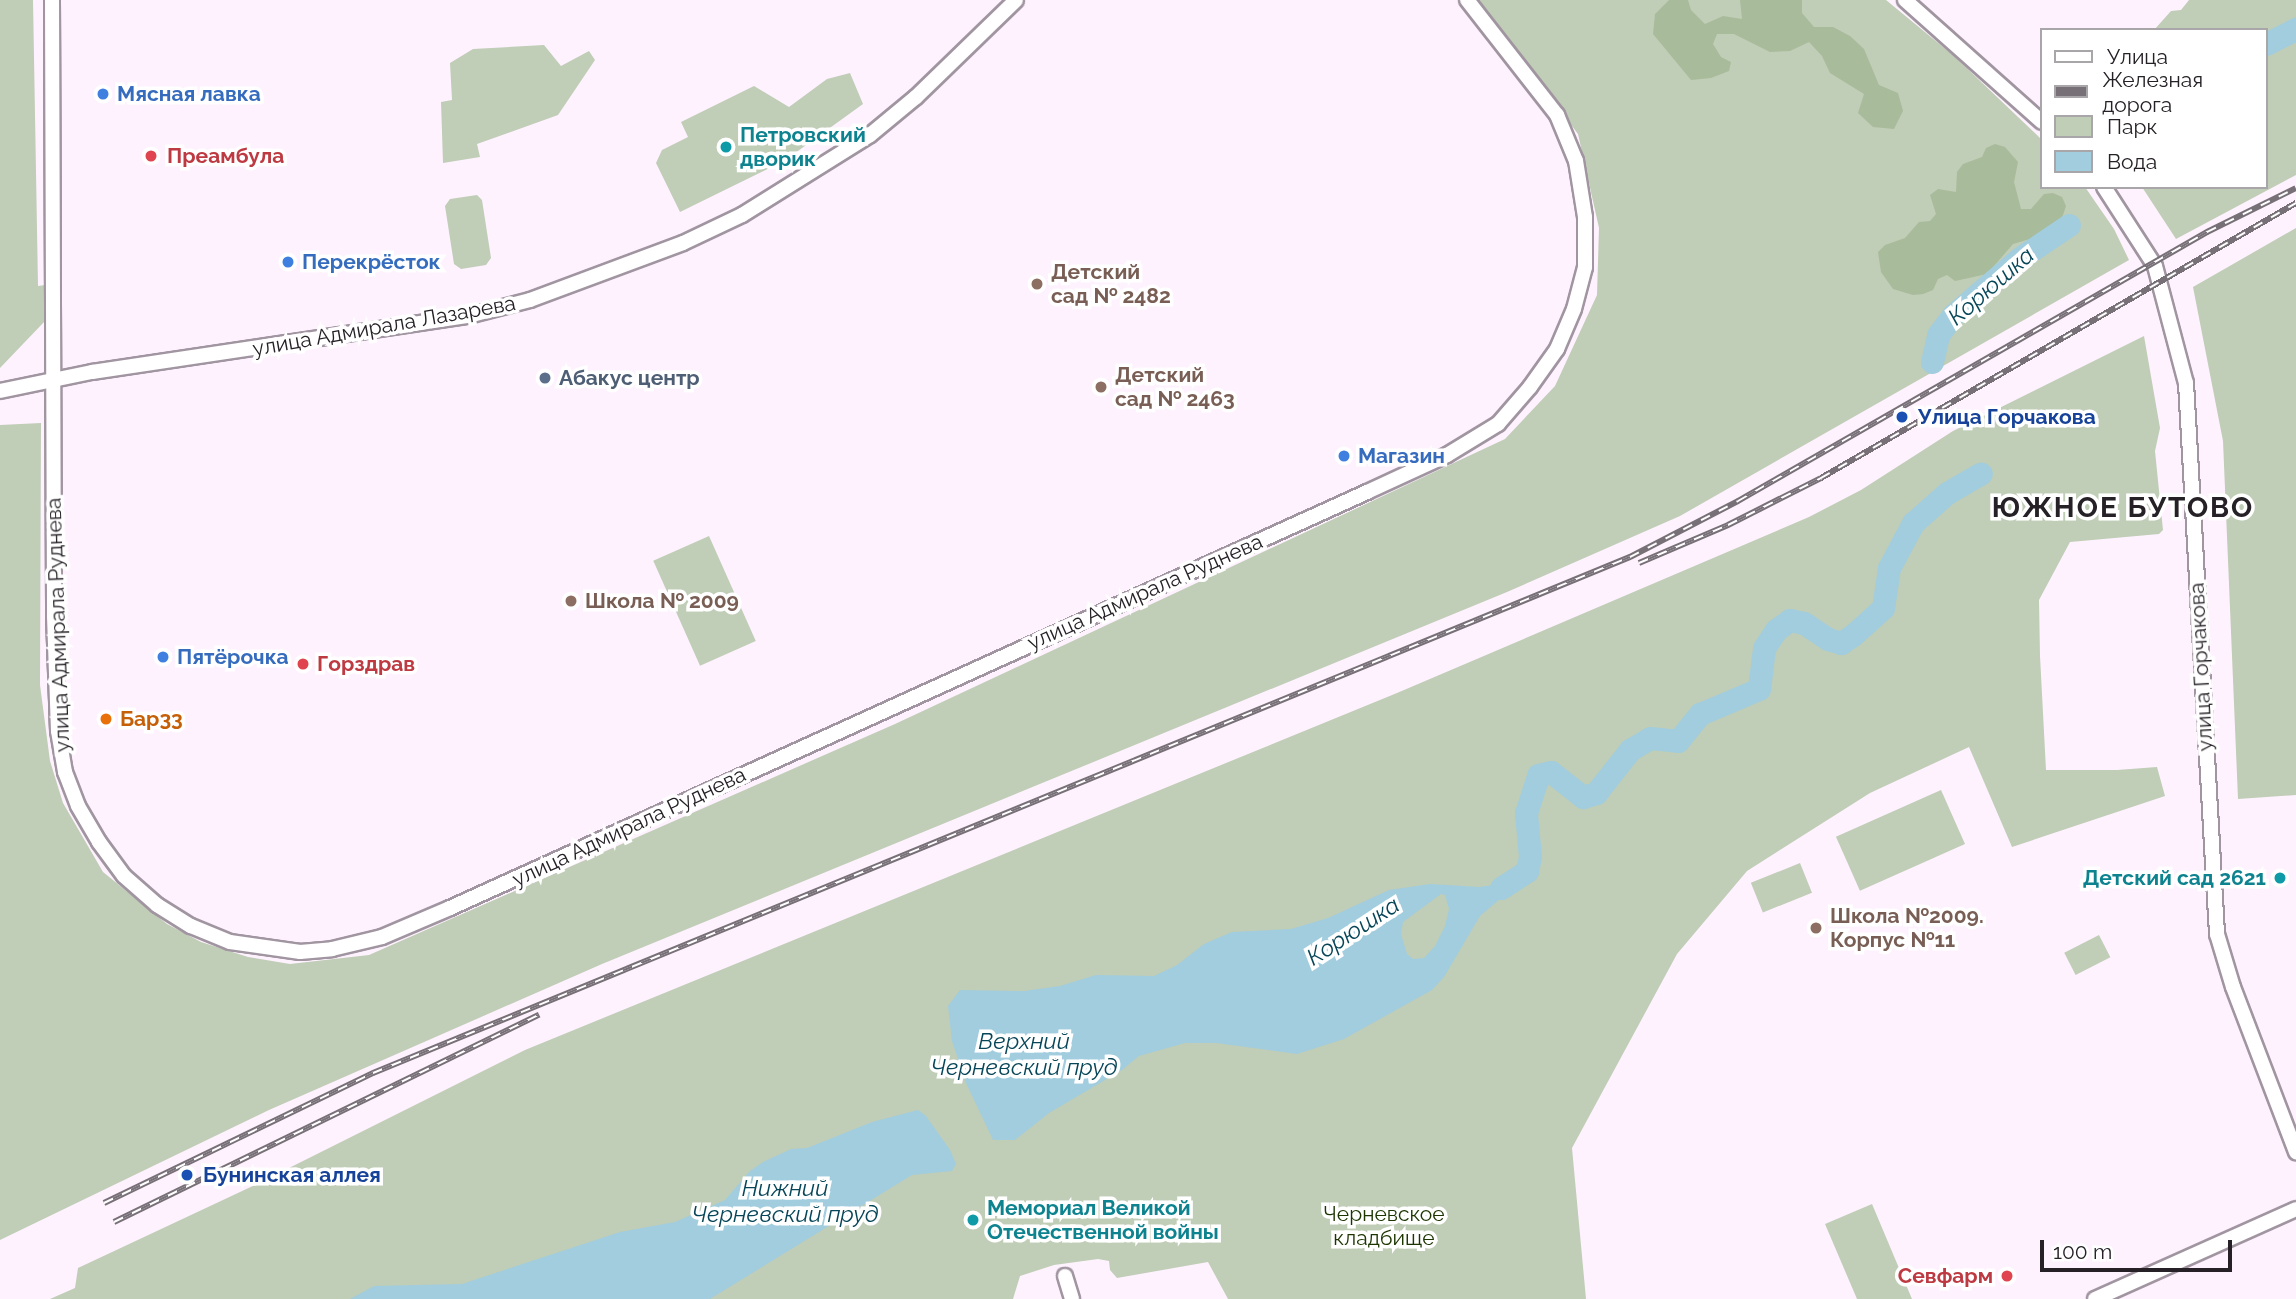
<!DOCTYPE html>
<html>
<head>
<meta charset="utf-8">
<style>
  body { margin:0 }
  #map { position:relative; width:2296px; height:1299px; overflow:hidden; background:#fef2fe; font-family:Raleway,sans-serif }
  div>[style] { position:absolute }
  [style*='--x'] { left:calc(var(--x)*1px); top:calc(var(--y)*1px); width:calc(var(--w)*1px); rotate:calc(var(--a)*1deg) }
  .green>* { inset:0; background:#c0cdb7; transform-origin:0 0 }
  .forest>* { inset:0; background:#a8bb9a }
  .water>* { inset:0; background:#a1cdde }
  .river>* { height:23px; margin:-11.5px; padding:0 11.5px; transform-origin:11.5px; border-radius:11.5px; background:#a1cdde }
  .roads { filter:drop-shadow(2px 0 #a095a0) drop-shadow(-2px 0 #a095a0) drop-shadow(0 2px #a095a0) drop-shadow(0 -2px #a095a0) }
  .minor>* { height:14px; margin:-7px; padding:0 7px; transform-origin:7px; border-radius:7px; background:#fff }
  .rail>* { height:6px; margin-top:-3px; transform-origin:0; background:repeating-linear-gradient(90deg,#fff 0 10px,#777077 0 20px); box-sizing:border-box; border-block:2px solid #777077 }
  .dots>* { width:19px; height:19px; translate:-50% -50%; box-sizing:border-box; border:4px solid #fff; border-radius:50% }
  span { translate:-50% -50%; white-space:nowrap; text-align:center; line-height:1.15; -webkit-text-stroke:7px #fff; paint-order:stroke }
  .shop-label { font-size:21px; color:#366cbe; font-weight:700 }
  .left { translate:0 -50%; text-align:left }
  .culture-label { font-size:21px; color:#0d838f; font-weight:700 }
  .right { translate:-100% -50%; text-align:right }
  .health-label { font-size:21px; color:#be3a42; font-weight:700 }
  .education-label { font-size:21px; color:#785e54; font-weight:700 }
  .street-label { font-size:21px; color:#252126 }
  .service-label { font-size:21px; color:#4e5e75; font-weight:700 }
  .transit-label { font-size:21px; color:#164399; font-weight:700 }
  .food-label { font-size:21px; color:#c56008; font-weight:700 }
  .park-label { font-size:21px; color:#1c3501 }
  .water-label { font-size:23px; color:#074658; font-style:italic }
  .district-label { font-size:28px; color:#252126; font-weight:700; letter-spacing:2px }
  .legend { position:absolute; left:2040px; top:28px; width:228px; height:161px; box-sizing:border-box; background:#fff; border:2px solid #a8a6a8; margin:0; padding:9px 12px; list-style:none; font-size:21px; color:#252126 }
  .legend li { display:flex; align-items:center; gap:14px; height:35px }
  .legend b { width:35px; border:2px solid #a8a6a8 }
  .scale { position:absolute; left:2040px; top:1240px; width:192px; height:32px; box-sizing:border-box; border:4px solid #252126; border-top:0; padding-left:9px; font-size:21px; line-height:24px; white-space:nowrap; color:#252126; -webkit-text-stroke:5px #fff; paint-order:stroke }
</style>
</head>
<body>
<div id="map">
  <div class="green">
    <div style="clip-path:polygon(0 0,33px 0,38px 286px,45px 285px,45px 321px,0 368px)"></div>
    <div style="clip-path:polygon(1477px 0,1886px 0,1954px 56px,2037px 135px,2042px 140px,2042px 187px,2085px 187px,2114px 229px,2129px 260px,1680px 516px,1507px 592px,602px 964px,269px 1110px,0 1240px,0 425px,41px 423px,40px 685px,50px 761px,63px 803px,103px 872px,167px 924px,201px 942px,248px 957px,290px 964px,369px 955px,895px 724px,1505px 439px,1555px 386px,1597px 295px,1599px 228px,1578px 134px)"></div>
    <div style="clip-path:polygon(2189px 0,2296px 0,2296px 175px,2176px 239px,2142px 187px,2266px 187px,2266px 30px,2154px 30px,2171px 11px,2181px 10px)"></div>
    <div style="clip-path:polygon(544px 45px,561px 66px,589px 51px,595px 60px,558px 115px,477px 144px,480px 157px,443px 163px,441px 102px,452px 100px,450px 63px,473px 49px)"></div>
    <div style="clip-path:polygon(850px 73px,863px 104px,784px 161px,680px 212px,656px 163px,662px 150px,688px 137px,681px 122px,754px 86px,789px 107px,827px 79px)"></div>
    <div style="clip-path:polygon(477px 195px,482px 200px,491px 258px,486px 265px,461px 269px,454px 264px,445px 206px,450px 199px)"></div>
    <div style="clip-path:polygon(2296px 228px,2296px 795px,2238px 799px,2223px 441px,2193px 287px)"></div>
    <div style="clip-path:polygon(2144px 336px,2160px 428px,2155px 451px,2163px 530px,2159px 534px,2070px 542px,2039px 600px,2040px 656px,2046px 770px,2117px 770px,2157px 767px,2165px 796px,2012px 847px,1969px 747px,1870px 793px,1747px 871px,1677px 954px,1572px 1148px,1586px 1299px,1228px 1299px,1208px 1262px,1117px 1278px,1110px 1270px,1109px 1261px,1098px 1259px,1054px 1265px,1020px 1276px,1013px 1299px,50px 1299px,75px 1288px,78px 1268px,257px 1184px,525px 1050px,1397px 693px,1809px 517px,1861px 490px,1953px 431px)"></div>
    <div style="left:709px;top:536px;width:115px;height:61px;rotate:66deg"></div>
    <div style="left:1941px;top:790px;width:59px;height:115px;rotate:66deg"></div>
    <div style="left:1800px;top:863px;width:32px;height:53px;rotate:68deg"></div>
    <div style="left:2099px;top:935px;width:25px;height:39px;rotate:63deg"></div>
    <div style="clip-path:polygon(1872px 1204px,1912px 1299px,1857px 1299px,1825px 1224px)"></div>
  </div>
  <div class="forest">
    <div style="clip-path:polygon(1669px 0,1688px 0,1691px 10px,1705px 24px,1723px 16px,1742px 19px,1740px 0,1802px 0,1802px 13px,1814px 27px,1833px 27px,1850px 36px,1864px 49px,1879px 85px,1898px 93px,1903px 111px,1894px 129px,1873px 127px,1858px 113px,1864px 94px,1830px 73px,1822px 56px,1809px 42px,1790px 51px,1770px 52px,1734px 34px,1717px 34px,1713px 44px,1721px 57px,1731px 62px,1729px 71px,1711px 78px,1691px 80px,1653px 34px,1655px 14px)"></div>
    <div style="clip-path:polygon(1995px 144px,2005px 147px,2018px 162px,2014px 182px,2021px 209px,2031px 209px,2044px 194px,2053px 193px,2062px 197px,2066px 206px,2063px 215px,2050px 233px,2013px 244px,1987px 274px,1955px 281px,1947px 275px,1938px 279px,1933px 290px,1923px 294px,1913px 295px,1893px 289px,1881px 272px,1878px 252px,1885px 245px,1905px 238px,1919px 222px,1930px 221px,1936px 214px,1930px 195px,1938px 189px,1956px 192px,1957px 172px,1963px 164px,1982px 157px,1986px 148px)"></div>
  </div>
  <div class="water">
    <div style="clip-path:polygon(evenodd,1523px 871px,1527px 871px,1528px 875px,1480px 916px,1444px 977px,1432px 990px,1344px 1039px,1297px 1054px,1216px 1043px,1185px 1043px,1139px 1056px,1122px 1070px,1049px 1113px,1015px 1140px,993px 1140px,966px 1083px,952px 1041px,948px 1006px,960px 990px,1024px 991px,1060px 986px,1096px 975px,1154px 976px,1177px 965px,1204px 944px,1232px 932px,1291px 929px,1328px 918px,1389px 890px,1430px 884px,1479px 887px,1502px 884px,1523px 871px,1441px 894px,1445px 895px,1449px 909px,1445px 926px,1435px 946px,1424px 958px,1413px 959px,1407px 954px,1401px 934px,1403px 922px,1441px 894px)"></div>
    <div style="clip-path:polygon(918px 1110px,926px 1116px,950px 1150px,956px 1164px,952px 1171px,912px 1175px,710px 1299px,350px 1299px,374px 1286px,462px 1284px,620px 1232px,675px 1222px,725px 1200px,750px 1171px,763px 1162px,791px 1149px,807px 1148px,872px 1122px)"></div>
  </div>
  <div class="river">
    <div style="--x:2266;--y:44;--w:34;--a:-27"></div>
    <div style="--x:1932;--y:362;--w:28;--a:-77"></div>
    <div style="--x:1938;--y:335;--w:25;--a:-53"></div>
    <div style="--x:1953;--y:315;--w:88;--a:-40.4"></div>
    <div style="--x:2020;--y:258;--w:59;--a:-34"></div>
    <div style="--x:1501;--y:888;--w:31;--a:-33"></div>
    <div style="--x:1527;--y:871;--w:14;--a:-78"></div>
    <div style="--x:1530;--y:857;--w:44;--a:-95.2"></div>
    <div style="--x:1526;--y:813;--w:40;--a:-72"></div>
    <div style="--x:1538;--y:775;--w:13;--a:-13"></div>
    <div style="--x:1551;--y:772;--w:41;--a:38"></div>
    <div style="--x:1583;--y:797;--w:14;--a:-17"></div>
    <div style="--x:1596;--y:793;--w:55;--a:-51.7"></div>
    <div style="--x:1630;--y:750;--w:23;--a:-31"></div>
    <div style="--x:1650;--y:738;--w:28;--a:6"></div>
    <div style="--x:1678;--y:741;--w:35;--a:-51"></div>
    <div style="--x:1700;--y:714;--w:64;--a:-23"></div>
    <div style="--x:1759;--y:689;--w:41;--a:-83"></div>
    <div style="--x:1764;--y:648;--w:22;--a:-56"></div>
    <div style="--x:1776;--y:630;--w:17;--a:-36"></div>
    <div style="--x:1790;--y:620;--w:14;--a:12"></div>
    <div style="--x:1804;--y:623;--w:29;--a:34"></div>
    <div style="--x:1828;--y:639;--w:14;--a:17"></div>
    <div style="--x:1841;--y:643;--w:14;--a:-34"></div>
    <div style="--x:1853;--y:635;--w:40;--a:-42"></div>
    <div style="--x:1883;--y:608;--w:40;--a:-81.5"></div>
    <div style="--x:1889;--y:568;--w:51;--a:-61.9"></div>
    <div style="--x:1913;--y:523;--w:45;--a:-41.4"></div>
    <div style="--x:1947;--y:493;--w:39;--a:-30"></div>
  </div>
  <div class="roads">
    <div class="minor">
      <div style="--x:52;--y:0;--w:616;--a:89.81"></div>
      <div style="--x:54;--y:616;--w:115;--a:88"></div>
      <div style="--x:58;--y:731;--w:42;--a:80.3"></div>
      <div style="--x:65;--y:772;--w:36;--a:69"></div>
      <div style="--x:78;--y:806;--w:42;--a:59.7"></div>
      <div style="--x:99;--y:842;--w:42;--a:53.7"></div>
      <div style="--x:124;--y:876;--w:44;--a:41.3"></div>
      <div style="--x:157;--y:905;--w:40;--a:32"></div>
      <div style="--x:191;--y:926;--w:42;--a:22.3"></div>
      <div style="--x:230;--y:942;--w:71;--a:8.1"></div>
      <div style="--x:300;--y:952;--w:32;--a:-5"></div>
      <div style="--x:332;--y:949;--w:51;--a:-13.5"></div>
      <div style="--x:382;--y:937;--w:74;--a:-23.1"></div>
      <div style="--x:450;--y:908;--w:1007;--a:-24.4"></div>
      <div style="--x:1367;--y:492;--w:88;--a:-24.8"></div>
      <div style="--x:1447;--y:455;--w:60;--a:-31.3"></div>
      <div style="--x:1498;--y:424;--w:49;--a:-49.1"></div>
      <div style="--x:1530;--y:387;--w:47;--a:-54.6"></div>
      <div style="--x:1557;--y:349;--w:43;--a:-67"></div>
      <div style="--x:1574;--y:309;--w:43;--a:-75.3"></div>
      <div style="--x:1585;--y:267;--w:50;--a:-90"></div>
      <div style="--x:1585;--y:217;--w:57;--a:-99.1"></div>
      <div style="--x:1576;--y:161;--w:50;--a:-112.4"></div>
      <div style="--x:1557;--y:115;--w:146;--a:-128"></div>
      <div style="--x:1905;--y:0;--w:183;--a:41.7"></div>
      <div style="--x:2104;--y:187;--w:94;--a:57.2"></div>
      <div style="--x:2155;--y:266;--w:121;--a:75.2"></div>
      <div style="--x:2186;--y:383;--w:552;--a:86.78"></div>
      <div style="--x:2217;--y:934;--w:55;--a:73.2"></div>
      <div style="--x:2233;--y:987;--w:177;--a:69.1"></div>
      <div style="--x:0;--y:391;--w:94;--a:-11.7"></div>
      <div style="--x:92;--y:372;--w:384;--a:-8.5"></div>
      <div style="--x:472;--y:315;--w:60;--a:-14.5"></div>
      <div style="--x:530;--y:300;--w:163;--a:-20.4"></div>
      <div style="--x:683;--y:243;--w:65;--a:-25.4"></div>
      <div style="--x:742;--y:215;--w:151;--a:-32"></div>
      <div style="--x:870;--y:135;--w:60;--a:-39.6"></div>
      <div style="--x:916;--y:97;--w:139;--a:-44.1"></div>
      <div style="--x:1065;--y:1276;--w:24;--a:73"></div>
      <div style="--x:2095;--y:1299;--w:220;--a:-24.1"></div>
    </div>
  </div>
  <div class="rail">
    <div style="--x:1639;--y:563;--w:97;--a:-23.1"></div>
    <div style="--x:1728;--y:525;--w:104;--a:-26.8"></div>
    <div style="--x:1821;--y:478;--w:549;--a:-30.07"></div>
    <div style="--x:104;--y:1203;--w:299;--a:-25.8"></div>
    <div style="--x:373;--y:1073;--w:1359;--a:-22.32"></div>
    <div style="--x:1630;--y:557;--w:122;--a:-27.4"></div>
    <div style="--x:1738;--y:501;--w:541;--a:-29.84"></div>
    <div style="--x:2207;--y:232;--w:99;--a:-26.3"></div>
    <div style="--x:114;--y:1222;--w:473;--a:-26"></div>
  </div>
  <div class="dots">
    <div style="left:103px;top:94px;background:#3f7fe0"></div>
    <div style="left:726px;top:147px;background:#0f9aa8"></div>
    <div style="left:151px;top:156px;background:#e0444e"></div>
    <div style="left:288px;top:262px;background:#3f7fe0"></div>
    <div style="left:1037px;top:284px;background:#8d6e63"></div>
    <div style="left:545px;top:378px;background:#5c6f8a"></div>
    <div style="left:1101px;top:387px;background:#8d6e63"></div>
    <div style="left:1902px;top:417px;background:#1a4fb4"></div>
    <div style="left:1344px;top:456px;background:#3f7fe0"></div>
    <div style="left:571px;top:601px;background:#8d6e63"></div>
    <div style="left:163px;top:657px;background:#3f7fe0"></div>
    <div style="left:303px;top:664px;background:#e0444e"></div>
    <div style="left:106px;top:719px;background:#e8710a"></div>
    <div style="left:2280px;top:878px;background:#0f9aa8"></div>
    <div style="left:1816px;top:928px;background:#8d6e63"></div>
    <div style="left:187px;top:1175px;background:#1a4fb4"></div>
    <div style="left:973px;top:1220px;background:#0f9aa8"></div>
    <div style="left:2007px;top:1276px;background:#e0444e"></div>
  </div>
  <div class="shop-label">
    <span class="left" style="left:117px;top:94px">Мясная лавка</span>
    <span class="left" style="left:302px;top:262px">Перекрёсток</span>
    <span class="left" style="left:1358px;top:456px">Магазин</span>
    <span class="left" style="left:177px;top:657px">Пятёрочка</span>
  </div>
  <div class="culture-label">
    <span class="left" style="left:740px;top:147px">Петровский<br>дворик</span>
    <span class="right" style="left:2266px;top:878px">Детский сад 2621</span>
    <span class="left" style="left:987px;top:1220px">Мемориал Великой<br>Отечественной войны</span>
  </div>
  <div class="health-label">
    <span class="left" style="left:167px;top:156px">Преамбула</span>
    <span class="left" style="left:317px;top:664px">Горздрав</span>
    <span class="right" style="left:1993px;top:1276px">Севфарм</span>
  </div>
  <div class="education-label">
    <span class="left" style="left:1051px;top:284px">Детский<br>сад № 2482</span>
    <span class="left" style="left:1115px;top:387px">Детский<br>сад № 2463</span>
    <span class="left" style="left:585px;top:601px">Школа № 2009</span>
    <span class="left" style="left:1830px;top:928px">Школа №2009.<br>Корпус №11</span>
  </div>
  <div class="street-label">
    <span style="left:384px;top:326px;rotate:-10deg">улица Адмирала Лазарева</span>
    <span style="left:1145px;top:592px;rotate:-24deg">улица Адмирала Руднева</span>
    <span style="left:58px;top:625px;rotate:-92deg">улица Адмирала Руднева</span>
    <span style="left:2201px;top:667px;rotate:-93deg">улица Горчакова</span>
    <span style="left:629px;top:827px;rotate:-25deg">улица Адмирала Руднева</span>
  </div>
  <div class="service-label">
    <span class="left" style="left:559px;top:378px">Абакус центр</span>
  </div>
  <div class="transit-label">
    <span class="left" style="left:1918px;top:417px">Улица Горчакова</span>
    <span class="left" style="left:203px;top:1175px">Бунинская аллея</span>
  </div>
  <div class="food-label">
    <span class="left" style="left:120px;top:719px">Бар33</span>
  </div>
  <div class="park-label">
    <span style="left:1384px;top:1226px">Черневское<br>кладбище</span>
  </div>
  <div class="water-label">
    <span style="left:1991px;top:286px;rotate:-41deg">Корюшка</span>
    <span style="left:1353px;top:931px;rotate:-33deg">Корюшка</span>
    <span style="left:1024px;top:1054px">Верхний<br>Черневский пруд</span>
    <span style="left:785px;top:1201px">Нижний<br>Черневский пруд</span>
  </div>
  <div class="district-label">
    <span style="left:2123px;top:508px">ЮЖНОЕ БУТОВО</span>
  </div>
  <ul class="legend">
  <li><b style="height:9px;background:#fff"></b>Улица</li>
  <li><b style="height:9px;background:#777077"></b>Железная дорога</li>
  <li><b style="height:19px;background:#c0cdb7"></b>Парк</li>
  <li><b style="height:19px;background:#a1cdde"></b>Вода</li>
  </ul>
  <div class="scale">100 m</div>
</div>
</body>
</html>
